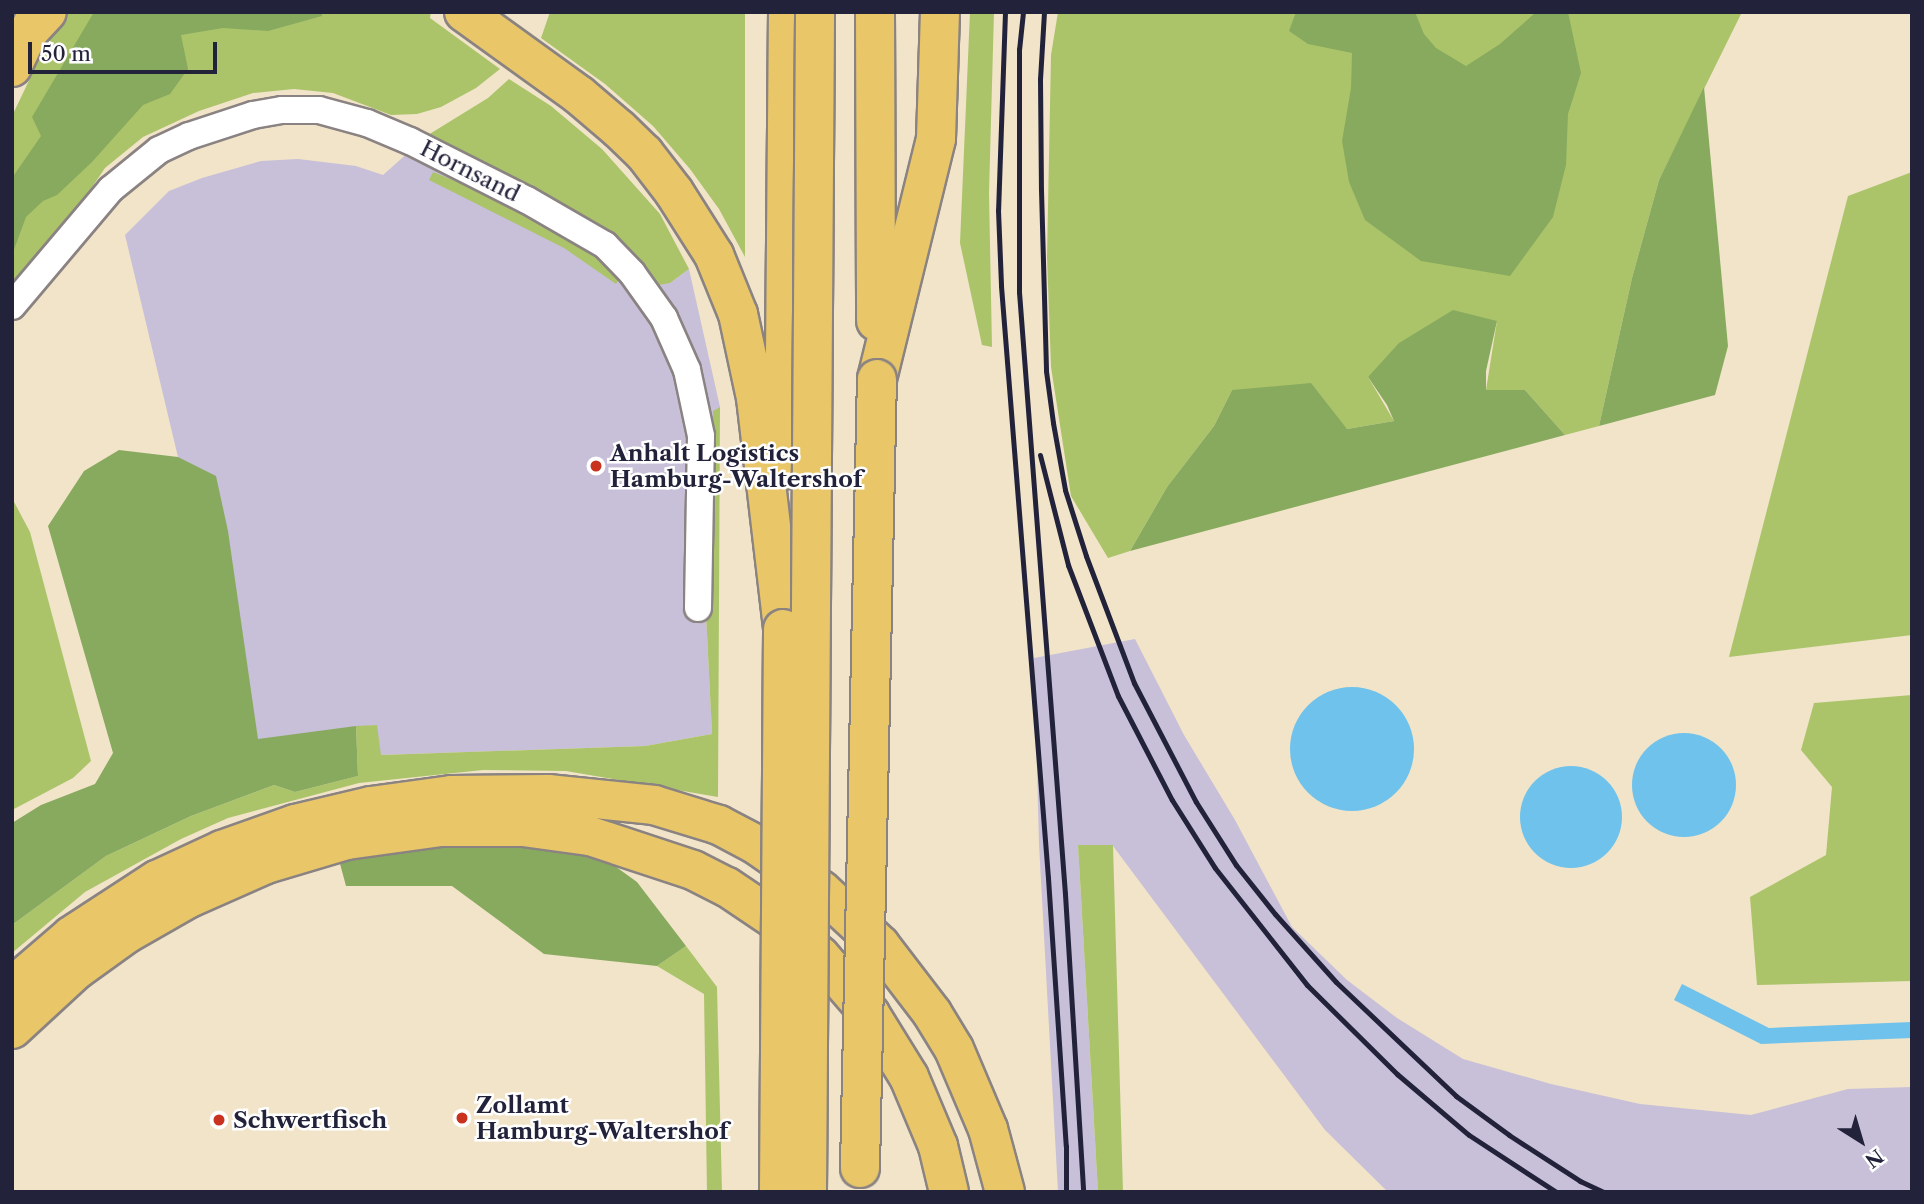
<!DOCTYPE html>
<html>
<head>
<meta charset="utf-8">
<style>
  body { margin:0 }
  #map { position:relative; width:1924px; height:1204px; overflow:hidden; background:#f1e4c9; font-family:"Libre Caslon Text",serif }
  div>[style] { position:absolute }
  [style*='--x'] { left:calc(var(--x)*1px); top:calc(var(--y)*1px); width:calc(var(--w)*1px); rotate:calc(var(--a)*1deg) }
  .industrial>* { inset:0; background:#c8bfd8 }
  .green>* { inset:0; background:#abc46a }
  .forest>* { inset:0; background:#88aa5e }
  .water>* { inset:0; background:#6ec2eb }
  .round { border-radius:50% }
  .roads { filter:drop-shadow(2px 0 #8a8382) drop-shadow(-2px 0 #8a8382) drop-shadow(0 2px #8a8382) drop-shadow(0 -2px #8a8382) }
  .minor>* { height:26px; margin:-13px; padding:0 13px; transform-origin:13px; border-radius:13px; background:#fff }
  .primary>* { height:38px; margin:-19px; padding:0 19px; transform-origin:19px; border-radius:19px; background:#e9c769 }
  .motorway>* { height:38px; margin:-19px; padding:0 19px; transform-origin:19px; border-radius:19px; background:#e9c769 }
  .rail>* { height:5px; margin:-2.5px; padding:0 2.5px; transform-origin:2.5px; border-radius:2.5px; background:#22223b }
  .bridges { filter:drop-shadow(2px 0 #8a8382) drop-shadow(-2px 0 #8a8382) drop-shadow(0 2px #8a8382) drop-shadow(0 -2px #8a8382) }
  .motorway-bridge>* { height:38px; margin:-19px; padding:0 19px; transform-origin:19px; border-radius:19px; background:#e9c769 }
  .dots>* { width:19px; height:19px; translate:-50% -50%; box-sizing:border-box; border:4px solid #fff; border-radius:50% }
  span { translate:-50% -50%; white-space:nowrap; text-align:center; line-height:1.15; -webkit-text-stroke:5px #fff; paint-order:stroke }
  .street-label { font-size:23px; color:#22223b }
  .poi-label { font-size:23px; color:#22223b; font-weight:700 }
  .left { translate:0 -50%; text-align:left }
  .frame { position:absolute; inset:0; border:14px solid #22223b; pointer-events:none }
  .north { position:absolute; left:1826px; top:1106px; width:70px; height:70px; -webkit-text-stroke:5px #fff; paint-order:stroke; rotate:143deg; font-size:19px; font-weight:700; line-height:28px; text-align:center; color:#22223b }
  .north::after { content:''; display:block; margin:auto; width:24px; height:32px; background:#22223b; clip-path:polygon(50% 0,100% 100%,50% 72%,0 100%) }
  .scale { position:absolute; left:28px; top:42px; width:189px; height:32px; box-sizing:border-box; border:4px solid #22223b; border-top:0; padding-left:9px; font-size:21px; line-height:24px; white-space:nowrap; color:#22223b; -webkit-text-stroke:5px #fff; paint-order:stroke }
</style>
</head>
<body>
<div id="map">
  <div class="industrial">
    <div style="clip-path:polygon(428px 135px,477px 158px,559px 203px,606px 234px,670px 283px,689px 269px,720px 407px,713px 412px,713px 500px,705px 594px,712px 734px,645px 746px,380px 755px,376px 725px,221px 744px,200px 657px,178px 457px,125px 235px,169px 191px,202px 178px,261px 161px,298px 159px,356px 166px,383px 175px)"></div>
    <div style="clip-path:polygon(1135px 639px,1184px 735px,1235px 820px,1292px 927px,1347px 980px,1397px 1018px,1463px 1059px,1551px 1084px,1640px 1104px,1751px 1115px,1848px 1089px,1912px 1087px,1912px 1192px,1388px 1192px,1325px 1130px,1113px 846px,1078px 845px,1098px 1192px,1058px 1192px,1039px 844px,1034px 658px)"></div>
  </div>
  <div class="green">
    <div style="clip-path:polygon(66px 12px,431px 12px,430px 18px,500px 69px,476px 88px,441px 107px,417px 114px,391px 115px,333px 93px,294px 89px,253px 93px,199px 111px,143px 137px,105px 168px,84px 199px,12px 285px,12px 116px,48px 41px)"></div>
    <div style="clip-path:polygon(550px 12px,745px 12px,745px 257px,719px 209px,690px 169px,653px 126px,605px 84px,541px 38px)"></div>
    <div style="clip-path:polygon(970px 12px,994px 12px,989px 193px,992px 347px,982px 345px,960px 243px)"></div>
    <div style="clip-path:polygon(1058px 12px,1742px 12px,1659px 180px,1632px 278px,1599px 426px,1565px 435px,1525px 390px,1486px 390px,1497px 321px,1368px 377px,1394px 421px,1347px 429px,1232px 390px,1214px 426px,1167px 487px,1130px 551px,1108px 558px,1071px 496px,1051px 367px,1047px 257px,1051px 55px)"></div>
    <div style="clip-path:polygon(509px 79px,551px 106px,602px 149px,660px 214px,689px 269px,670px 283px,653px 286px,606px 234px,559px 203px,477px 158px,428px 135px,488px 98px)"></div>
    <div style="clip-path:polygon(433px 172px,497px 198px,569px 237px,620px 277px,616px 284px,564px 248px,429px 180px)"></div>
    <div style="clip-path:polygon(1912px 172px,1912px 635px,1729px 657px,1848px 196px)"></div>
    <div style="clip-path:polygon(720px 407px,718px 797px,566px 771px,483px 770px,359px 783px,228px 818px,181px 839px,85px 892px,12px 953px,12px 925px,106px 856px,191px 816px,274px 785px,295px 792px,358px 776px,356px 726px,377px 725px,381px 755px,645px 746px,712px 734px,705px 594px,713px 500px,713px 411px)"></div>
    <div style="clip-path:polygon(12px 498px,30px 532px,91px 761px,73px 778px,12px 810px)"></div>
    <div style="clip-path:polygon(1912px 695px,1912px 981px,1757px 985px,1750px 897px,1826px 855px,1832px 787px,1801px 750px,1814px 703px)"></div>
    <div style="clip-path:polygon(1078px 845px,1113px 845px,1123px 1192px,1098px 1192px)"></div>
    <div style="clip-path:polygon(686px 946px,717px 987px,722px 1192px,707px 1192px,704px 994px,657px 966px)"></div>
  </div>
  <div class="forest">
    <div style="clip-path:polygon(94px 12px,322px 12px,322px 16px,268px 31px,223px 28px,181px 35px,188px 69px,170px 94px,143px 105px,92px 162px,57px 195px,43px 201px,26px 217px,12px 255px,14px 175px,41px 136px,32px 117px)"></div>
    <div style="clip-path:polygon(1296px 12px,1415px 12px,1424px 34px,1436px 48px,1466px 66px,1500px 44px,1536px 12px,1568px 12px,1581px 73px,1568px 114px,1566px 165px,1553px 217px,1510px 276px,1421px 261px,1365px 220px,1349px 182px,1342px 141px,1351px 88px,1352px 53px,1308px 44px,1289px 31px)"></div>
    <div style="clip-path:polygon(1704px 87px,1728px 346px,1715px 395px,1599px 426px,1632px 278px,1659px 180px)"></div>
    <div style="clip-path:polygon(1453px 310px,1497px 321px,1486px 371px,1486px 390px,1525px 390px,1565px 435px,1130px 551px,1167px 487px,1214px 426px,1232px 390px,1311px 383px,1347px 429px,1394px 421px,1387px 405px,1368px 377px,1399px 343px)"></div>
    <div style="clip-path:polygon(119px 450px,178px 457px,216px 476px,228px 531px,258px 739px,356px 726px,358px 776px,295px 792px,274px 785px,191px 816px,106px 856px,12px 925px,12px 823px,41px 805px,95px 784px,113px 753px,48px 526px,84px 471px)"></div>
    <div style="clip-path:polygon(474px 842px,594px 851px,637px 882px,686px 946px,657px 966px,544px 954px,452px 886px,346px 886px,339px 860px)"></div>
  </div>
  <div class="water">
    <div class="round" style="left:1290px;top:687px;width:124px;height:124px"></div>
    <div class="round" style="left:1632px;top:733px;width:104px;height:104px"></div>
    <div class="round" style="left:1520px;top:766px;width:102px;height:102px"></div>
    <div style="clip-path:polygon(1682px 984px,1769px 1028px,1912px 1022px,1912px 1038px,1761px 1044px,1674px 1000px)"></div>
  </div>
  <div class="roads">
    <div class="minor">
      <div style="--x:12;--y:306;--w:153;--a:-49.8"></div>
      <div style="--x:111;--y:189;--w:62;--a:-39.1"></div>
      <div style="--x:159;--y:150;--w:33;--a:-25"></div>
      <div style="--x:189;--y:136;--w:67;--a:-18.2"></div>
      <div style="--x:253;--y:115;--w:29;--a:-10"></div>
      <div style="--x:282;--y:110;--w:37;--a:0"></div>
      <div style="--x:319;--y:110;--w:50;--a:15.2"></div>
      <div style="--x:367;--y:123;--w:47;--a:22.7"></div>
      <div style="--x:410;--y:141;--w:131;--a:26.8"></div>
      <div style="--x:527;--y:200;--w:90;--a:30"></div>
      <div style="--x:605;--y:245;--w:39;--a:46"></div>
      <div style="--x:632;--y:273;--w:55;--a:54.6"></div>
      <div style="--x:664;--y:318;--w:57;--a:66.1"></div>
      <div style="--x:687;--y:370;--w:67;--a:78"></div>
      <div style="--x:701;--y:436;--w:172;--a:91"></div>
    </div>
    <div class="primary">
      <div style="--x:12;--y:67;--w:61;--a:-64.7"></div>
      <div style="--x:12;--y:987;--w:78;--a:-40.8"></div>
      <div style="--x:71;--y:936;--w:103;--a:-33.1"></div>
      <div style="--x:157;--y:880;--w:72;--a:-24.8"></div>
      <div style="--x:222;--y:850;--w:77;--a:-19.6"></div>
      <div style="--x:295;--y:824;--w:78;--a:-13.3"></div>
      <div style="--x:371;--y:806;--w:81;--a:-7.8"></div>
      <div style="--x:451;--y:795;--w:97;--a:-0.6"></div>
      <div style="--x:548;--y:794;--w:107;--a:5.9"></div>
      <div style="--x:654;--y:805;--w:68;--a:17.1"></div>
      <div style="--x:719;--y:825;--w:41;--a:27.8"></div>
      <div style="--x:755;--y:844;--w:80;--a:34.9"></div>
      <div style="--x:821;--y:890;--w:81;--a:43"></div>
      <div style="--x:880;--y:945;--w:86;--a:52.6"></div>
      <div style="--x:932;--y:1013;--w:42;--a:58.6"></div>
      <div style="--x:954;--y:1049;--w:87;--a:67"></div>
      <div style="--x:988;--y:1129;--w:65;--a:74.9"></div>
      <div style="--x:12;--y:1029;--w:87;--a:-42.7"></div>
      <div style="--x:76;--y:970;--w:62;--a:-35.8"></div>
      <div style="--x:126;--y:934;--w:73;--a:-29.7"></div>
      <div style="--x:189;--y:898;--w:84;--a:-23.8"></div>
      <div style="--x:266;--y:864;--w:84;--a:-16.5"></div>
      <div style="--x:347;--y:840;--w:95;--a:-7.9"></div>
      <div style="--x:441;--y:827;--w:82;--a:0"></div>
      <div style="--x:523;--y:827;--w:68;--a:7.7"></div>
      <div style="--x:590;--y:836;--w:108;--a:18.3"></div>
      <div style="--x:693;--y:870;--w:38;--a:27"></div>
      <div style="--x:727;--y:887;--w:77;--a:33.9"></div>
      <div style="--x:791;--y:930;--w:39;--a:42"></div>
      <div style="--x:820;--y:956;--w:77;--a:49.2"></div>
      <div style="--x:870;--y:1014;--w:74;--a:58.2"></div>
      <div style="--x:909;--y:1077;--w:75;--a:67.2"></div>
      <div style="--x:938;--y:1146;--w:47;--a:76.6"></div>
    </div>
    <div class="motorway">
      <div style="--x:464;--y:12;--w:142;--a:35.8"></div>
      <div style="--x:579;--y:95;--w:52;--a:40.4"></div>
      <div style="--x:619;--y:129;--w:35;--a:44"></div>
      <div style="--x:644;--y:153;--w:49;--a:52.4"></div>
      <div style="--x:674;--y:192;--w:75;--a:57.6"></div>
      <div style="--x:714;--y:255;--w:64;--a:67.9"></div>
      <div style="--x:738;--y:314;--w:86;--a:77.9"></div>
      <div style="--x:756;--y:398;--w:233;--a:83.3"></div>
      <div style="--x:875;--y:12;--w:309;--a:89.8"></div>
      <div style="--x:29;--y:31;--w:26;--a:-47"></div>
      <div style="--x:877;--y:379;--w:247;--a:-76.2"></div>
      <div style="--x:936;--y:139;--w:127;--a:-88.2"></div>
      <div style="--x:784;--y:470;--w:458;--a:-89.5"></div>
    </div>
  </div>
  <div class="rail">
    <div style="--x:1005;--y:12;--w:198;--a:92"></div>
    <div style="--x:998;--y:210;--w:76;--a:87.7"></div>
    <div style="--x:1001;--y:286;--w:594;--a:85.46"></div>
    <div style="--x:1048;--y:878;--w:269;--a:86.2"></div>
    <div style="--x:1066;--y:1146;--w:46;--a:90"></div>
    <div style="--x:1023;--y:12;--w:37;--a:96"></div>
    <div style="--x:1019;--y:49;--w:243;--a:90"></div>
    <div style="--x:1019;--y:292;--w:604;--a:85.63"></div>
    <div style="--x:1065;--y:894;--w:299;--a:86.5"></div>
    <div style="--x:1044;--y:12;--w:67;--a:93.4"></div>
    <div style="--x:1040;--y:79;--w:111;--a:89.5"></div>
    <div style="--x:1041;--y:190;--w:181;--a:88.4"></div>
    <div style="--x:1046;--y:371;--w:52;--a:82.3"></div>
    <div style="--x:1053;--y:423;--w:68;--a:79.8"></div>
    <div style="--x:1065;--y:490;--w:69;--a:72.3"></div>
    <div style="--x:1086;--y:556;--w:136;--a:69.3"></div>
    <div style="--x:1134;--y:683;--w:134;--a:62.5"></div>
    <div style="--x:1196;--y:802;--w:75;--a:57.6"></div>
    <div style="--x:1236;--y:865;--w:63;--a:51.5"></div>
    <div style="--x:1275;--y:914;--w:91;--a:48.1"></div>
    <div style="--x:1336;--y:982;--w:166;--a:43.5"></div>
    <div style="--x:1456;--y:1096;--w:66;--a:36.3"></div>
    <div style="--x:1509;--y:1135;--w:85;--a:32.9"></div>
    <div style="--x:1580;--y:1181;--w:26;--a:25"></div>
    <div style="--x:1040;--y:455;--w:114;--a:75.7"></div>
    <div style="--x:1068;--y:565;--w:140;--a:69.1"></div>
    <div style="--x:1118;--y:696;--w:117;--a:62.6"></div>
    <div style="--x:1172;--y:800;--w:80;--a:57.7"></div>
    <div style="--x:1215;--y:868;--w:149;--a:51.8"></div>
    <div style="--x:1307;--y:985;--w:127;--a:44.7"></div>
    <div style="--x:1397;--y:1074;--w:94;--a:40.3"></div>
    <div style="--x:1469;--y:1135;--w:104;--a:33.2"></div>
  </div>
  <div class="bridges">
    <div class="motorway-bridge">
      <div style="--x:860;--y:1168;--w:789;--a:-88.77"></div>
      <div style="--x:779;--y:1192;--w:563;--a:-89.59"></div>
      <div style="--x:807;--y:1192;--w:1180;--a:-89.61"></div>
    </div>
  </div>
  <div class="dots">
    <div style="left:596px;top:466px;background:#c8321e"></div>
    <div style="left:462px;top:1118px;background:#c8321e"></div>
    <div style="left:219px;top:1120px;background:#c8321e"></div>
  </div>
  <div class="street-label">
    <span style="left:470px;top:171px;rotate:27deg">Hornsand</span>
  </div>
  <div class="poi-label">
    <span class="left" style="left:610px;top:466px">Anhalt Logistics<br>Hamburg-Waltershof</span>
    <span class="left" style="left:476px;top:1118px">Zollamt<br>Hamburg-Waltershof</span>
    <span class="left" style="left:233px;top:1120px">Schwertfisch</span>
  </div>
  <div class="frame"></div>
  <div class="north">N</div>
  <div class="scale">50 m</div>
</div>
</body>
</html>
